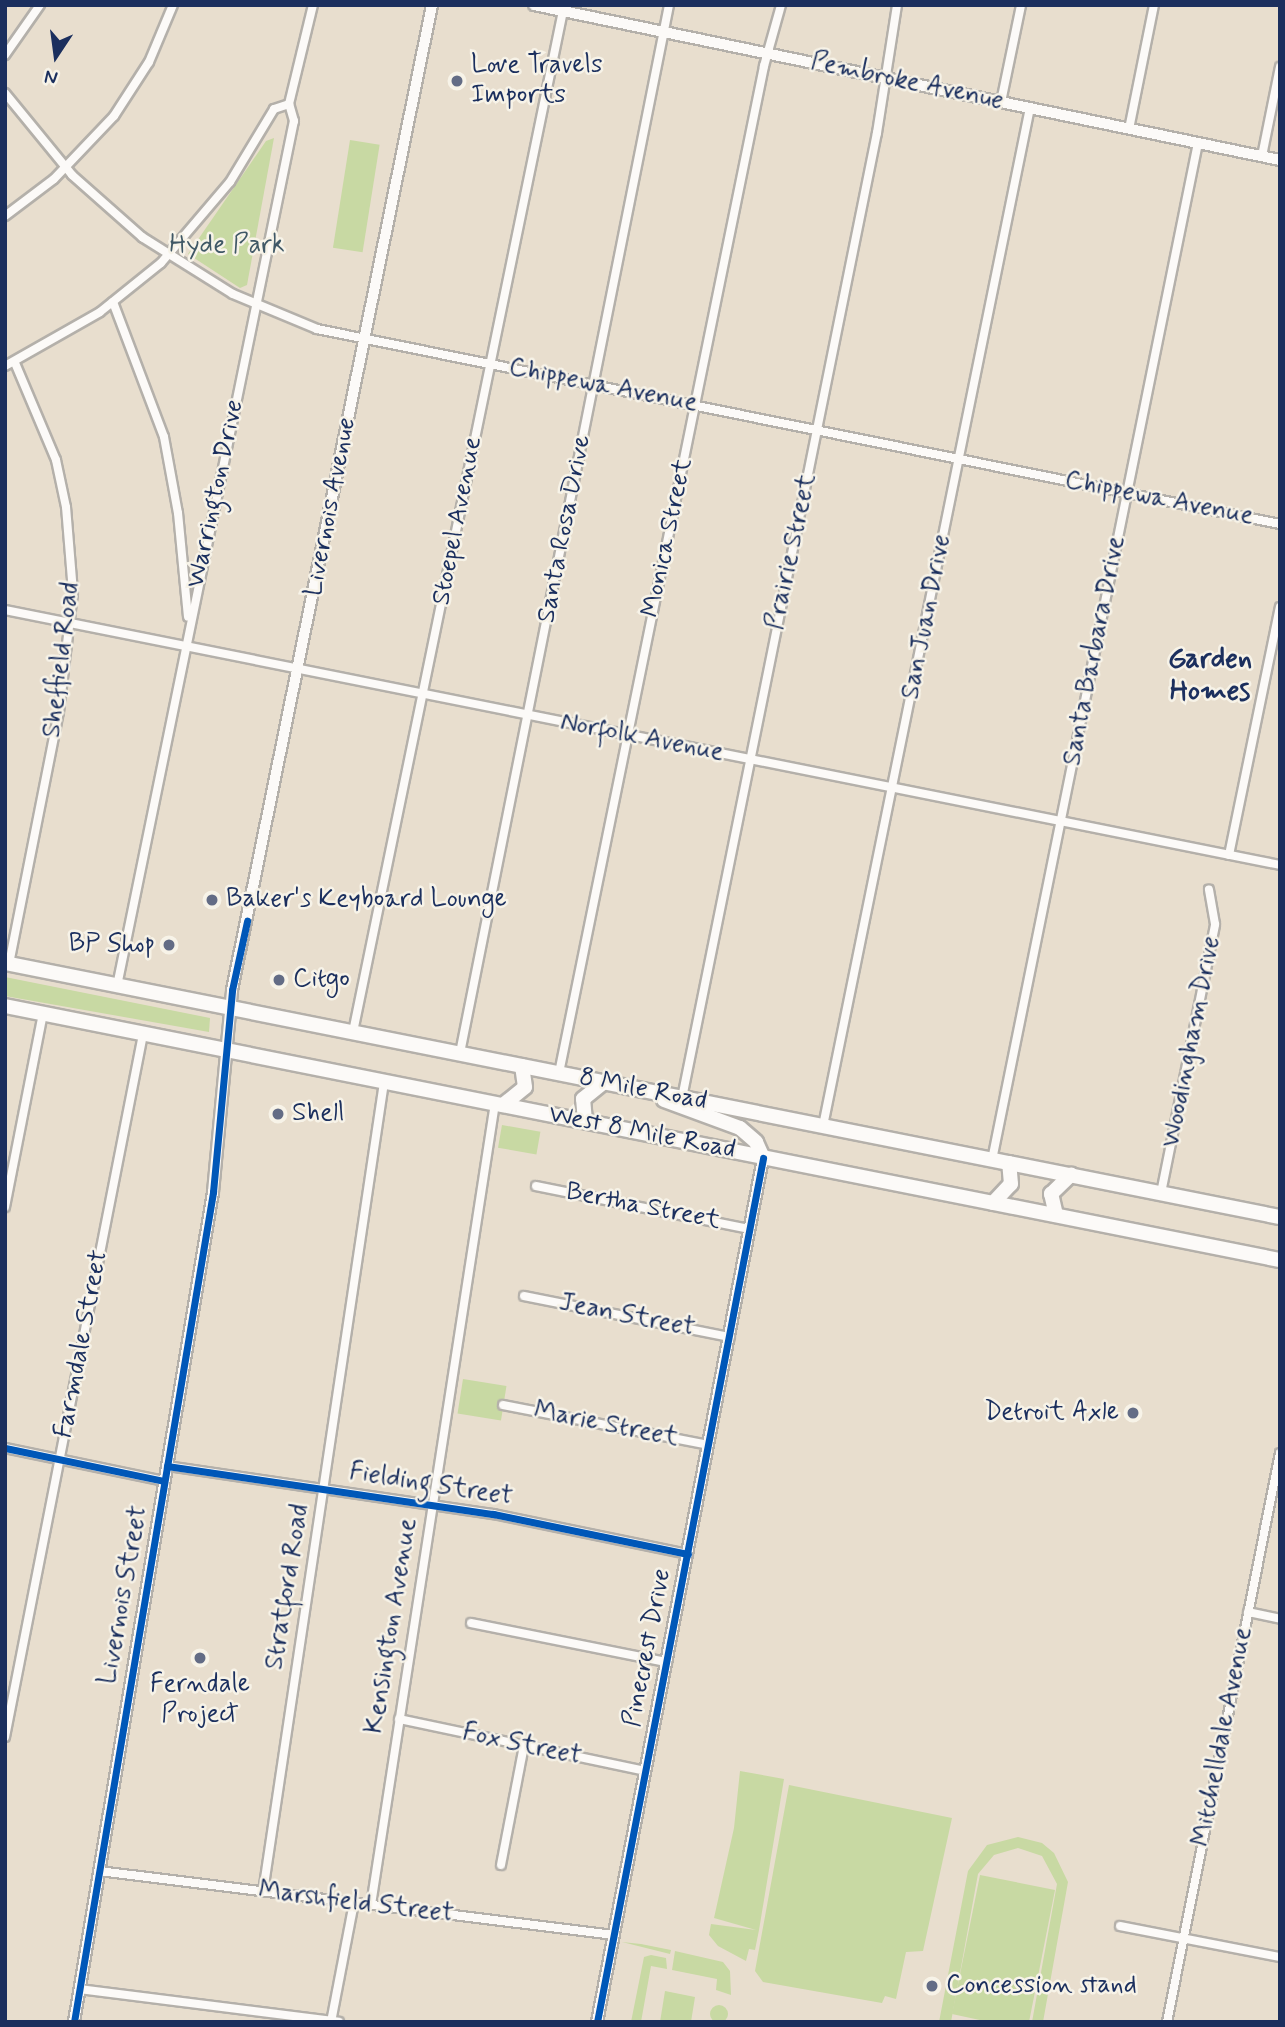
<!DOCTYPE html>
<html>
<head>
<meta charset="utf-8">
<style>
  body { margin:0 }
  #map { position:relative; width:1285px; height:2027px; overflow:hidden; background:#e8dece; font-family:Mynerve,sans-serif }
  div>[style] { position:absolute }
  [style*='--x'] { left:calc(var(--x)*1px); top:calc(var(--y)*1px); width:calc(var(--w)*1px); rotate:calc(var(--a)*1deg) }
  .green>* { inset:0; background:#c8d9a3; transform-origin:0 0 }
  .round { border-radius:50% }
  .roads { filter:drop-shadow(2px 0 #b4b0aa) drop-shadow(-2px 0 #b4b0aa) drop-shadow(0 2px #b4b0aa) drop-shadow(0 -2px #b4b0aa) }
  .street>* { height:8px; margin:-4px; padding:0 4px; transform-origin:4px; border-radius:4px; background:#fcfaf8 }
  .secondary>* { height:10px; margin:-5px; padding:0 5px; transform-origin:5px; border-radius:5px; background:#fcfaf8 }
  .highway>* { height:14px; margin:-7px; padding:0 7px; transform-origin:7px; border-radius:7px; background:#fcfaf8 }
  .cycleway>* { height:7px; margin:-3.5px; padding:0 3.5px; transform-origin:3.5px; border-radius:3.5px; background:#0057b8 }
  .dots>* { width:19px; height:19px; translate:-50% -50%; box-sizing:border-box; border:4px solid #f7f3e8; border-radius:50% }
  span { translate:-50% -50%; white-space:nowrap; text-align:center; line-height:1.15; -webkit-text-stroke:5px #f7f3e8; paint-order:stroke }
  .poi-label { font-size:26px; color:#1b2f5e }
  .left { translate:0 -50%; text-align:left }
  .right { translate:-100% -50%; text-align:right }
  .street-label { font-size:26px; color:#1b2f5e }
  .park-label { font-size:26px; color:#405866 }
  .neighbourhood-label { font-size:28px; color:#1b2f5e; font-weight:700 }
  .frame { position:absolute; inset:0; border:7px solid #1b2f5e; pointer-events:none }
  .north { position:absolute; left:21px; top:21px; width:70px; height:70px; -webkit-text-stroke:5px #f7f3e8; paint-order:stroke; rotate:193deg; font-size:19px; font-weight:700; line-height:28px; text-align:center; color:#1b2f5e }
  .north::after { content:''; display:block; margin:auto; width:24px; height:32px; background:#1b2f5e; clip-path:polygon(50% 0,100% 100%,50% 72%,0 100%) }
</style>
</head>
<body>
<div id="map">
  <div class="green">
    <div style="clip-path:polygon(274px 138px,247px 285px,240px 288px,188px 254px,266px 141px)"></div>
    <div style="left:350px;top:140px;width:30px;height:109px;rotate:9deg"></div>
    <div style="clip-path:polygon(5px 977px,210px 1018px,209px 1032px,5px 996px)"></div>
    <div style="left:502px;top:1125px;width:39px;height:23px;rotate:10deg"></div>
    <div style="left:463px;top:1379px;width:44px;height:35px;rotate:9deg"></div>
    <div style="clip-path:polygon(740px 1771px,784px 1779px,759px 1930px,755px 1950px,749px 1949px,746px 1961px,718px 1946px,709px 1935px,711px 1924px,756px 1930px,714px 1918px,734px 1828px)"></div>
    <div style="clip-path:polygon(789px 1785px,952px 1818px,923px 1951px,906px 1952px,896px 1999px,885px 1996px,882px 2003px,763px 1982px,755px 1971px)"></div>
    <div style="clip-path:polygon(1018px 1837px,1042px 1843px,1054px 1853px,1068px 1882px,1043px 2022px,1032px 2022px,1057px 1884px,1042px 1856px,1018px 1848px,994px 1855px,978px 1874px,951px 2022px,939px 2022px,968px 1871px,987px 1845px)"></div>
    <div style="clip-path:polygon(980px 1875px,1055px 1890px,1029px 2022px,989px 2022px,952px 2014px)"></div>
    <div style="clip-path:polygon(622px 1942px,641px 1944px,671px 1950px,670px 1954px)"></div>
    <div style="clip-path:polygon(675px 1951px,723px 1962px,730px 1971px,731px 1995px,716px 1990px,717px 1979px,672px 1970px)"></div>
    <div style="clip-path:polygon(651px 1955px,666px 1958px,667px 1969px,651px 1966px,641px 2022px,631px 2022px,644px 1957px)"></div>
    <div style="clip-path:polygon(665px 1991px,695px 1997px,691px 2022px,660px 2022px)"></div>
    <div class="round" style="left:710px;top:2005px;width:18px;height:18px"></div>
  </div>
  <div class="roads">
    <div class="street">
      <div style="--x:5;--y:55;--w:61;--a:-55"></div>
      <div style="--x:5;--y:93;--w:106;--a:50.7"></div>
      <div style="--x:72;--y:175;--w:94;--a:41.5"></div>
      <div style="--x:142;--y:237;--w:107;--a:32.1"></div>
      <div style="--x:233;--y:294;--w:91;--a:22.6"></div>
      <div style="--x:317;--y:329;--w:983;--a:11.45"></div>
      <div style="--x:1001;--y:102;--w:99;--a:-78.3"></div>
      <div style="--x:1129;--y:129;--w:126;--a:-78.6"></div>
      <div style="--x:1262;--y:156;--w:91;--a:-78.6"></div>
      <div style="--x:5;--y:216;--w:61;--a:-37.1"></div>
      <div style="--x:54;--y:179;--w:87;--a:-46.4"></div>
      <div style="--x:114;--y:116;--w:64;--a:-57.1"></div>
      <div style="--x:149;--y:62;--w:62;--a:-67.2"></div>
      <div style="--x:113;--y:302;--w:144;--a:69.3"></div>
      <div style="--x:164;--y:437;--w:77;--a:79.6"></div>
      <div style="--x:178;--y:513;--w:104;--a:84.5"></div>
      <div style="--x:5;--y:366;--w:109;--a:-29.6"></div>
      <div style="--x:100;--y:312;--w:78;--a:-38.8"></div>
      <div style="--x:161;--y:263;--w:106;--a:-49.6"></div>
      <div style="--x:230;--y:182;--w:85;--a:-58.9"></div>
      <div style="--x:274;--y:109;--w:16;--a:-18"></div>
      <div style="--x:5;--y:610;--w:1300;--a:11.31"></div>
      <div style="--x:1229;--y:855;--w:253;--a:-78.4"></div>
      <div style="--x:9;--y:964;--w:257;--a:-78.8"></div>
      <div style="--x:59;--y:712;--w:121;--a:-83.3"></div>
      <div style="--x:73;--y:592;--w:85;--a:-94.7"></div>
      <div style="--x:66;--y:507;--w:48;--a:-102"></div>
      <div style="--x:56;--y:460;--w:105;--a:-112.9"></div>
      <div style="--x:117;--y:986;--w:883;--a:-78.44"></div>
      <div style="--x:294;--y:121;--w:18;--a:-106"></div>
      <div style="--x:289;--y:104;--w:102;--a:-76.4"></div>
      <div style="--x:353;--y:1032;--w:1042;--a:-78.38"></div>
      <div style="--x:460;--y:1053;--w:1069;--a:-78.72"></div>
      <div style="--x:559;--y:1073;--w:1028;--a:-78.49"></div>
      <div style="--x:764;--y:66;--w:63;--a:-74.4"></div>
      <div style="--x:682;--y:1098;--w:985;--a:-78.58"></div>
      <div style="--x:877;--y:133;--w:130;--a:-81.1"></div>
      <div style="--x:823;--y:1126;--w:1039;--a:-78.51"></div>
      <div style="--x:992;--y:1160;--w:1038;--a:-78.55"></div>
      <div style="--x:536;--y:1186;--w:218;--a:11.4"></div>
      <div style="--x:1161;--y:1193;--w:274;--a:-78.6"></div>
      <div style="--x:1215;--y:924;--w:35;--a:-100"></div>
      <div style="--x:5;--y:1207;--w:198;--a:-78.9"></div>
      <div style="--x:524;--y:1296;--w:210;--a:11.3"></div>
      <div style="--x:503;--y:1405;--w:209;--a:11"></div>
      <div style="--x:5;--y:1448;--w:162;--a:11.7"></div>
      <div style="--x:167;--y:1466;--w:330;--a:8.4"></div>
      <div style="--x:493;--y:1514;--w:199;--a:11.6"></div>
      <div style="--x:1248;--y:1612;--w:33;--a:12"></div>
      <div style="--x:471;--y:1623;--w:200;--a:11.3"></div>
      <div style="--x:399;--y:1719;--w:251;--a:11.9"></div>
      <div style="--x:5;--y:1737;--w:716;--a:-78.89"></div>
      <div style="--x:501;--y:1865;--w:121;--a:-79.1"></div>
      <div style="--x:99;--y:1871;--w:519;--a:7.08"></div>
      <div style="--x:263;--y:1892;--w:819;--a:-81.5"></div>
      <div style="--x:371;--y:1905;--w:812;--a:-81.21"></div>
      <div style="--x:1120;--y:1926;--w:163;--a:11"></div>
      <div style="--x:79;--y:1989;--w:262;--a:7.2"></div>
      <div style="--x:331;--y:2022;--w:121;--a:-79.1"></div>
      <div style="--x:1167;--y:2022;--w:580;--a:-78.77"></div>
    </div>
    <div class="secondary">
      <div style="--x:534;--y:5;--w:762;--a:11.74"></div>
      <div style="--x:74;--y:2022;--w:842;--a:-80.49"></div>
      <div style="--x:213;--y:1192;--w:203;--a:-84.6"></div>
      <div style="--x:232;--y:990;--w:1005;--a:-78.52"></div>
      <div style="--x:597;--y:2022;--w:880;--a:-79.12"></div>
    </div>
    <div class="highway">
      <div style="--x:5;--y:963;--w:1300;--a:11.27"></div>
      <div style="--x:5;--y:1006;--w:1300;--a:11.27"></div>
      <div style="--x:664;--y:1100;--w:81;--a:20.2"></div>
      <div style="--x:740;--y:1128;--w:21;--a:41"></div>
      <div style="--x:756;--y:1142;--w:17;--a:66"></div>
      <div style="--x:503;--y:1105;--w:28;--a:-39"></div>
      <div style="--x:525;--y:1087;--w:21;--a:-98"></div>
      <div style="--x:585;--y:1121;--w:22;--a:-95"></div>
      <div style="--x:583;--y:1099;--w:27;--a:-39"></div>
      <div style="--x:993;--y:1203;--w:26;--a:-47"></div>
      <div style="--x:1011;--y:1184;--w:21;--a:-95"></div>
      <div style="--x:1056;--y:1215;--w:22;--a:-103"></div>
      <div style="--x:1051;--y:1194;--w:28;--a:-44"></div>
    </div>
  </div>
  <div class="cycleway">
    <div style="--x:5;--y:1448;--w:162;--a:11.7"></div>
    <div style="--x:167;--y:1466;--w:330;--a:8.4"></div>
    <div style="--x:493;--y:1514;--w:199;--a:11.6"></div>
    <div style="--x:74;--y:2022;--w:842;--a:-80.49"></div>
    <div style="--x:213;--y:1192;--w:203;--a:-84.6"></div>
    <div style="--x:232;--y:990;--w:71;--a:-77.7"></div>
    <div style="--x:597;--y:2022;--w:880;--a:-79.12"></div>
  </div>
  <div class="dots">
    <div style="left:457px;top:81px;background:#636c85"></div>
    <div style="left:212px;top:900px;background:#636c85"></div>
    <div style="left:169px;top:945px;background:#636c85"></div>
    <div style="left:279px;top:980px;background:#636c85"></div>
    <div style="left:278px;top:1114px;background:#636c85"></div>
    <div style="left:1133px;top:1413px;background:#636c85"></div>
    <div style="left:200px;top:1658px;background:#636c85"></div>
    <div style="left:932px;top:1986px;background:#636c85"></div>
  </div>
  <div class="poi-label">
    <span class="left" style="left:471px;top:81px">Love Travels<br>Imports</span>
    <span class="left" style="left:226px;top:900px">Baker's Keyboard Lounge</span>
    <span class="right" style="left:155px;top:945px">BP Shop</span>
    <span class="left" style="left:293px;top:980px">Citgo</span>
    <span class="left" style="left:292px;top:1114px">Shell</span>
    <span class="right" style="left:1119px;top:1413px">Detroit Axle</span>
    <span style="left:200px;top:1700px">Ferndale<br>Project</span>
    <span class="left" style="left:946px;top:1986px">Concession stand</span>
  </div>
  <div class="street-label">
    <span style="left:907px;top:82px;rotate:12deg">Pembroke Avenue</span>
    <span style="left:603px;top:386px;rotate:11deg">Chippewa Avenue</span>
    <span style="left:216px;top:494px;rotate:-78deg">Warrington Drive</span>
    <span style="left:1159px;top:499px;rotate:11deg">Chippewa Avenue</span>
    <span style="left:331px;top:507px;rotate:-79deg">Livernois Avenue</span>
    <span style="left:458px;top:521px;rotate:-79deg">Stoepel Avenue</span>
    <span style="left:565px;top:529px;rotate:-79deg">Santa Rosa Drive</span>
    <span style="left:668px;top:538px;rotate:-78deg">Monica Street</span>
    <span style="left:792px;top:552px;rotate:-78deg">Prairie Street</span>
    <span style="left:927px;top:617px;rotate:-79deg">San Juan Drive</span>
    <span style="left:1095px;top:651px;rotate:-79deg">Santa Barbara Drive</span>
    <span style="left:62px;top:660px;rotate:-83deg">Sheffield Road</span>
    <span style="left:642px;top:738px;rotate:11deg">Norfolk Avenue</span>
    <span style="left:1192px;top:1042px;rotate:-79deg">Woodingham Drive</span>
    <span style="left:643px;top:1090px;rotate:11deg">8 Mile Road</span>
    <span style="left:642px;top:1133px;rotate:11deg">West 8 Mile Road</span>
    <span style="left:643px;top:1207px;rotate:11deg">Bertha Street</span>
    <span style="left:627px;top:1316px;rotate:11deg">Jean Street</span>
    <span style="left:82px;top:1344px;rotate:-79deg">Farmdale Street</span>
    <span style="left:606px;top:1425px;rotate:11deg">Marie Street</span>
    <span style="left:431px;top:1485px;rotate:9deg">Fielding Street</span>
    <span style="left:288px;top:1587px;rotate:-81deg">Stratford Road</span>
    <span style="left:124px;top:1595px;rotate:-80deg">Livernois Street</span>
    <span style="left:392px;top:1626px;rotate:-81deg">Kensington Avenue</span>
    <span style="left:648px;top:1648px;rotate:-79deg">Pinecrest Drive</span>
    <span style="left:1223px;top:1737px;rotate:-79deg">Mitchelldale Avenue</span>
    <span style="left:522px;top:1745px;rotate:12deg">Fox Street</span>
    <span style="left:356px;top:1903px;rotate:7deg">Marshfield Street</span>
  </div>
  <div class="park-label">
    <span style="left:227px;top:246px">Hyde Park</span>
  </div>
  <div class="neighbourhood-label">
    <span style="left:1210px;top:676px">Garden<br>Homes</span>
  </div>
  <div class="frame"></div>
  <div class="north">N</div>
</div>
</body>
</html>
